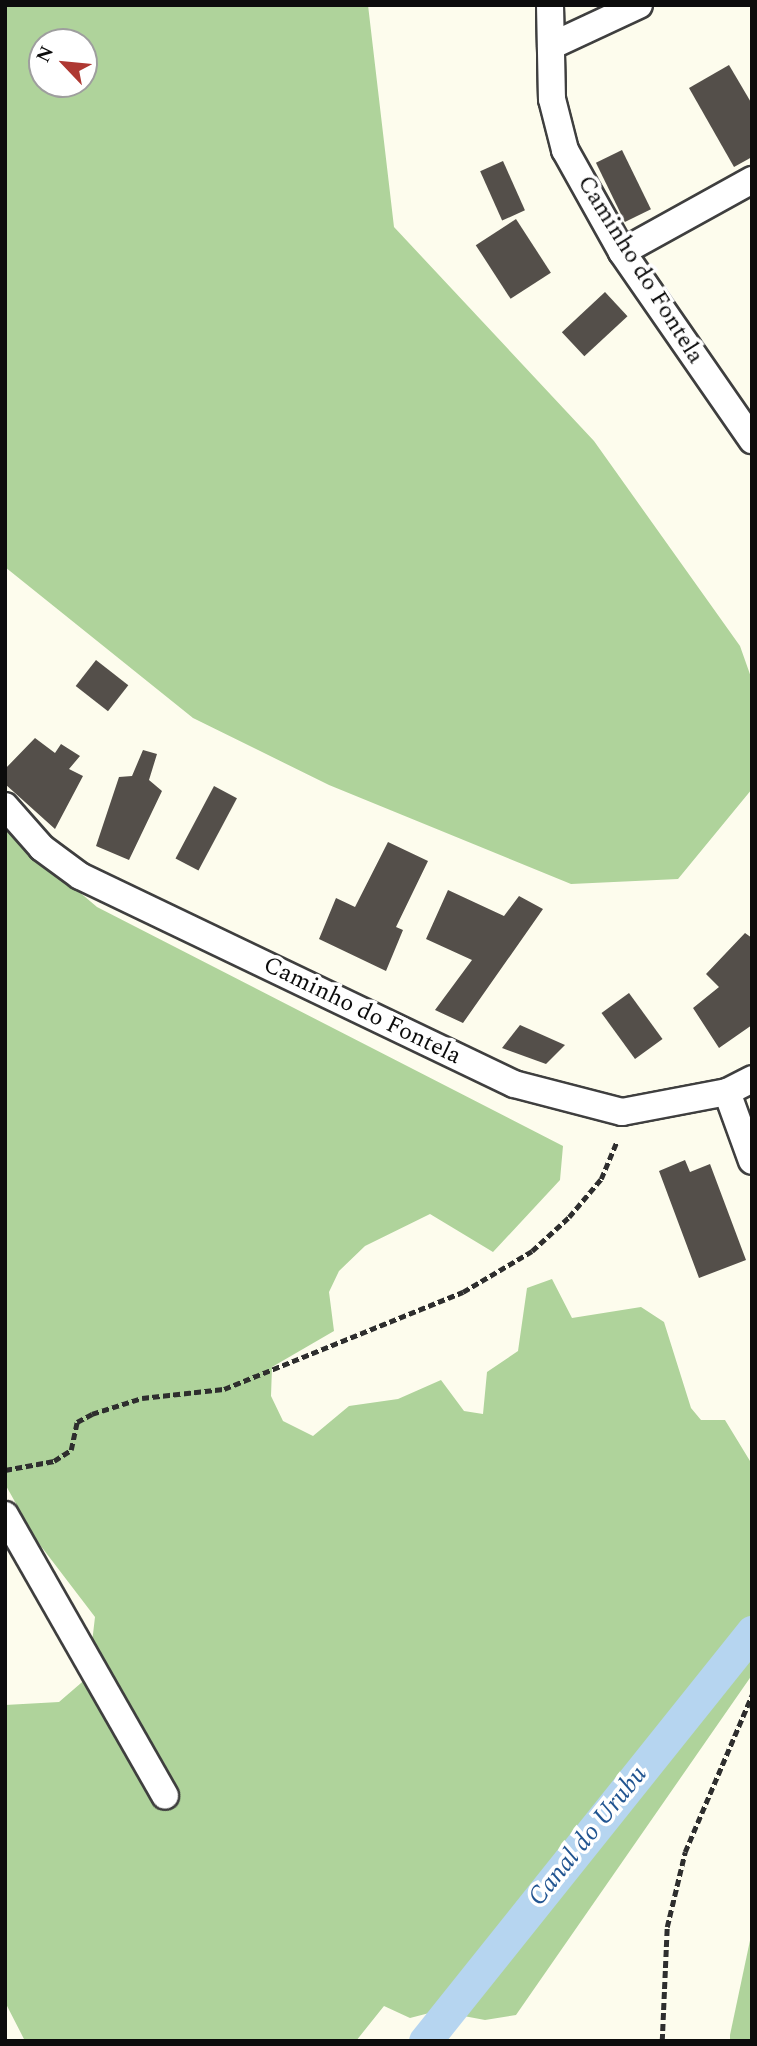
<!DOCTYPE html>
<html>
<head>
<meta charset="utf-8">
<style>
  body { margin:0 }
  #map { position:relative; width:757px; height:2046px; overflow:hidden; background:#fdfced; font-family:Spectral,serif }
  div>[style] { position:absolute }
  [style*='--x'] { left:calc(var(--x)*1px); top:calc(var(--y)*1px); width:calc(var(--w)*1px); rotate:calc(var(--a)*1deg) }
  .forest>* { inset:0; background:#afd39b }
  .canal>* { height:33px; margin:-16.5px; padding:0 16.5px; transform-origin:16.5px; border-radius:16.5px; background:#b6d5f0 }
  .building>* { inset:0; background:#544f4a; transform-origin:0 0 }
  .path>* { height:4.5px; margin-top:-2.25px; transform-origin:0; background:repeating-linear-gradient(90deg,#2e2e2e 0 7px,transparent 0 10.5px) }
  .roads { filter:drop-shadow(2px 0 #3f3f3f) drop-shadow(-2px 0 #3f3f3f) drop-shadow(0 2px #3f3f3f) drop-shadow(0 -2px #3f3f3f) }
  .street>* { height:26px; margin:-13px; padding:0 13px; transform-origin:13px; border-radius:13px; background:#fff }
  span { translate:-50% -50%; white-space:nowrap; text-align:center; line-height:1.15; -webkit-text-stroke:7px #fff; paint-order:stroke }
  .street-label { font-size:24px; color:#0c0c0c }
  .water-label { font-size:26px; color:#225591; font-style:italic }
  .frame { position:absolute; inset:0; border:7px solid #0c0c0c; pointer-events:none }
  .north { position:absolute; left:28px; top:28px; width:70px; height:70px; box-sizing:border-box; background:#fff; border:2px solid #9e9e9e; border-radius:50%; rotate:296deg; font-size:19px; font-weight:700; line-height:28px; text-align:center; color:#0c0c0c }
  .north::after { content:''; display:block; margin:auto; width:24px; height:32px; background:#ae3832; clip-path:polygon(50% 0,100% 100%,50% 72%,0 100%) }
</style>
</head>
<body>
<div id="map">
  <div class="forest">
    <div style="clip-path:polygon(evenodd,5px 5px,368px 5px,394px 227px,594px 441px,740px 646px,752px 680px,752px 789px,678px 879px,571px 884px,329px 785px,193px 718px,5px 567px,5px 5px,42px 42px,84px 42px,84px 84px,42px 84px,42px 42px)"></div>
    <div style="clip-path:polygon(5px 829px,97px 907px,563px 1146px,560px 1180px,493px 1252px,430px 1214px,365px 1246px,339px 1271px,329px 1292px,334px 1331px,272px 1367px,271px 1396px,283px 1421px,313px 1436px,349px 1406px,398px 1399px,441px 1380px,464px 1411px,483px 1414px,487px 1372px,518px 1351px,527px 1288px,552px 1279px,572px 1318px,641px 1307px,664px 1322px,691px 1408px,701px 1420px,725px 1420px,750px 1461px,752px 1675px,516px 2015px,485px 2020px,437px 2011px,410px 2018px,384px 2006px,356px 2041px,25px 2041px,5px 2002px,5px 1705px,59px 1702px,88px 1677px,95px 1617px,37px 1541px,5px 1484px)"></div>
    <div style="clip-path:polygon(752px 1931px,752px 2041px,730px 2041px,730px 2035px)"></div>
  </div>
  <div class="canal">
    <div style="--x:425;--y:2041;--w:524;--a:-51.36"></div>
  </div>
  <div class="building">
    <div style="clip-path:polygon(729px 65px,752px 104px,752px 157px,734px 167px,689px 88px)"></div>
    <div style="left:622px;top:150px;width:66px;height:29px;rotate:64deg"></div>
    <div style="left:503px;top:161px;width:54px;height:25px;rotate:66deg"></div>
    <div style="left:516px;top:219px;width:64px;height:48px;rotate:57deg"></div>
    <div style="left:605px;top:292px;width:33px;height:59px;rotate:47deg"></div>
    <div style="left:96px;top:660px;width:41px;height:33px;rotate:38deg"></div>
    <div style="clip-path:polygon(35px 738px,55px 753px,61px 744px,80px 756px,69px 769px,83px 776px,55px 829px,5px 784px,5px 769px)"></div>
    <div style="clip-path:polygon(143px 750px,157px 754px,149px 780px,162px 791px,129px 860px,96px 846px,119px 777px,132px 776px)"></div>
    <div style="left:214px;top:786px;width:26px;height:82px;rotate:28deg"></div>
    <div style="clip-path:polygon(388px 842px,428px 861px,396px 927px,403px 930px,386px 971px,319px 939px,336px 898px,355px 907px)"></div>
    <div style="clip-path:polygon(448px 890px,504px 916px,519px 896px,543px 909px,463px 1023px,435px 1010px,472px 960px,426px 939px)"></div>
    <div style="clip-path:polygon(745px 933px,752px 938px,752px 1025px,719px 1048px,693px 1008px,719px 987px,706px 974px)"></div>
    <div style="left:629px;top:993px;width:57px;height:34px;rotate:54deg"></div>
    <div style="clip-path:polygon(520px 1025px,565px 1045px,546px 1064px,502px 1048px)"></div>
    <div style="clip-path:polygon(685px 1160px,690px 1172px,710px 1164px,746px 1260px,699px 1278px,659px 1171px)"></div>
  </div>
  <div class="path">
    <div style="--x:5;--y:1470;--w:50;--a:-10.4"></div>
    <div style="--x:54;--y:1461;--w:20;--a:-33"></div>
    <div style="--x:71;--y:1450;--w:29;--a:-78"></div>
    <div style="--x:77;--y:1422;--w:17;--a:-28"></div>
    <div style="--x:92;--y:1414;--w:52;--a:-17.7"></div>
    <div style="--x:142;--y:1398;--w:82;--a:-6.3"></div>
    <div style="--x:224;--y:1389;--w:258;--a:-22.1"></div>
    <div style="--x:463;--y:1292;--w:80;--a:-30.7"></div>
    <div style="--x:532;--y:1251;--w:50;--a:-42.6"></div>
    <div style="--x:569;--y:1217;--w:50;--a:-49.9"></div>
    <div style="--x:601;--y:1179;--w:41;--a:-67.2"></div>
    <div style="--x:662;--y:2041;--w:114;--a:-87.5"></div>
    <div style="--x:667;--y:1927;--w:77;--a:-76.5"></div>
    <div style="--x:685;--y:1852;--w:171;--a:-66.9"></div>
  </div>
  <div class="roads">
    <div class="street">
      <div style="--x:550;--y:5;--w:94;--a:88.8"></div>
      <div style="--x:552;--y:99;--w:53;--a:75.7"></div>
      <div style="--x:565;--y:150;--w:117;--a:60.8"></div>
      <div style="--x:622;--y:252;--w:229;--a:55.3"></div>
      <div style="--x:551;--y:46;--w:97;--a:-25"></div>
      <div style="--x:622;--y:252;--w:149;--a:-29"></div>
      <div style="--x:5;--y:806;--w:56;--a:48.6"></div>
      <div style="--x:42;--y:848;--w:47;--a:36.4"></div>
      <div style="--x:80;--y:876;--w:481;--a:25.6"></div>
      <div style="--x:514;--y:1084;--w:112;--a:14.5"></div>
      <div style="--x:622;--y:1112;--w:107;--a:-10.8"></div>
      <div style="--x:727;--y:1092;--w:28;--a:-27"></div>
      <div style="--x:727;--y:1092;--w:73;--a:70.1"></div>
      <div style="--x:5;--y:1515;--w:323;--a:60.3"></div>
    </div>
  </div>
  <div class="street-label">
    <span style="left:640px;top:270px;rotate:58deg">Caminho do Fontela</span>
    <span style="left:362px;top:1011px;rotate:26deg">Caminho do Fontela</span>
  </div>
  <div class="water-label">
    <span style="left:588px;top:1836px;rotate:-51deg">Canal do Urubu</span>
  </div>
  <div class="frame"></div>
  <div class="north">N</div>
</div>
</body>
</html>
